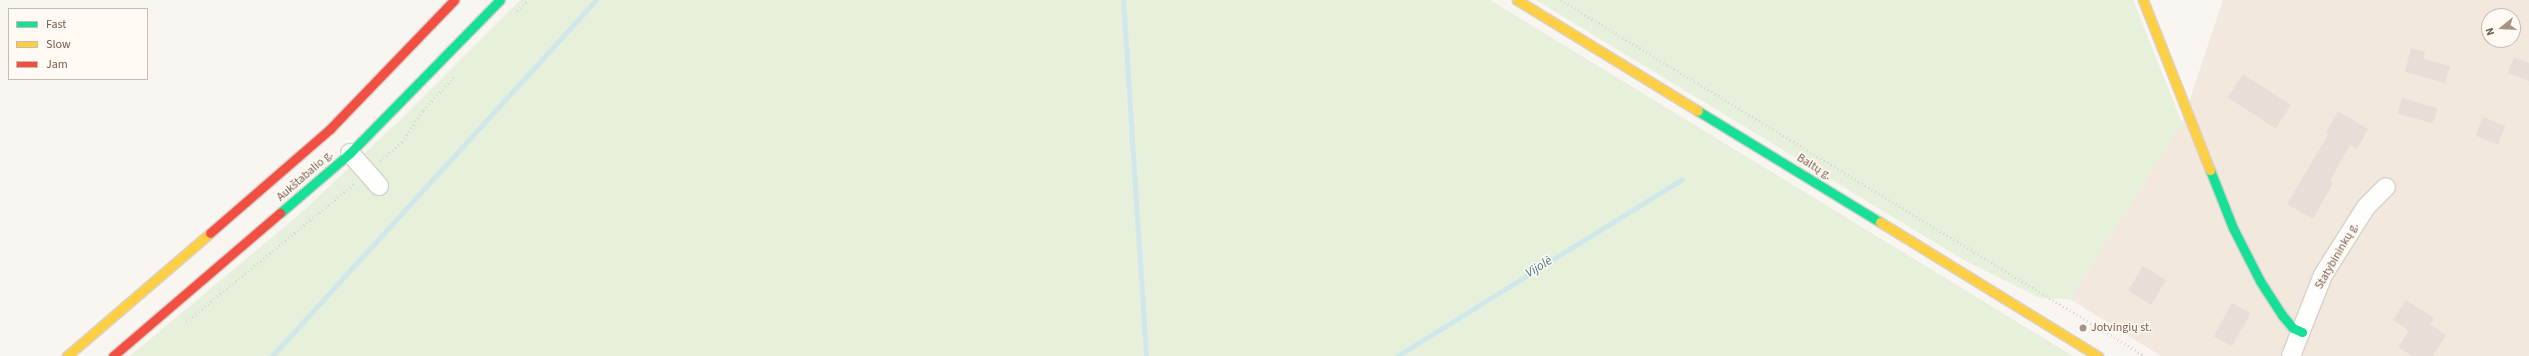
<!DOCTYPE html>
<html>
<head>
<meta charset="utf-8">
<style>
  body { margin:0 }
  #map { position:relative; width:2529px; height:356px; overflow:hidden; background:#f9f5f0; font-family:"Source Sans 3",sans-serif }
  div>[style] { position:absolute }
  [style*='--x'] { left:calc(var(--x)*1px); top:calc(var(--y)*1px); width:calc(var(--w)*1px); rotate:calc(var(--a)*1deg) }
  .residential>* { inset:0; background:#f2e8de }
  .green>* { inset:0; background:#e7f0db }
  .stream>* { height:5px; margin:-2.5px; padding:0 2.5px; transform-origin:2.5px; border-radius:2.5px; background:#d0e8ea }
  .building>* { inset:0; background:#e6ded7; transform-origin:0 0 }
  .path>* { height:2.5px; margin-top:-1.25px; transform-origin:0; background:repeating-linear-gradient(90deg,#dcd5d0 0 1px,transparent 0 4px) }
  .roads { filter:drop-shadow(1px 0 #d7d1cb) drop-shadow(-1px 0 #d7d1cb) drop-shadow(0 1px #d7d1cb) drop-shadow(0 -1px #d7d1cb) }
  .street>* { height:18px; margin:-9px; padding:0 9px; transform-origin:9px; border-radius:9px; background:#fefefd }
  .fast>* { height:9px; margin:-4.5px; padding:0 4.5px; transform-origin:4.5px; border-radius:4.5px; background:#16e098 }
  .slow>* { height:9px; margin:-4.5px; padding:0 4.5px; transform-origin:4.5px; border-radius:4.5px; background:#ffcf43 }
  .jam>* { height:9px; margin:-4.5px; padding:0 4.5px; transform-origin:4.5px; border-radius:4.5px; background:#f24e42 }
  .dots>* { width:11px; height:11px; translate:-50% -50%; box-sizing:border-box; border:2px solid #fffaf3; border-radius:50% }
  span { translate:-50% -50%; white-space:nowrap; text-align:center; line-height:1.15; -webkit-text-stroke:3px #fffaf3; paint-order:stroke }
  .street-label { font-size:12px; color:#7a5c4d }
  .poi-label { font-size:12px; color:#7a5c4d }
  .left { translate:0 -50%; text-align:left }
  .water-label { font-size:13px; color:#437c86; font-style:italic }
  .legend { position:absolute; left:8px; top:8px; width:140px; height:72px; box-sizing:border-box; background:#fffaf3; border:1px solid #cabbb1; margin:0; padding:5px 7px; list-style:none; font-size:12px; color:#7a5c4d }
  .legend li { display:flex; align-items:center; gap:8px; height:20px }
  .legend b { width:20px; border:1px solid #cabbb1 }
  .north { position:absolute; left:2481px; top:8px; width:40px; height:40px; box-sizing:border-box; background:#fffaf3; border:1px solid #cabbb1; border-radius:50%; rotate:252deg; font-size:11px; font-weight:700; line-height:16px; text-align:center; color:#7a5c4d }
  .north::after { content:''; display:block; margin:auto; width:14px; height:18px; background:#a69286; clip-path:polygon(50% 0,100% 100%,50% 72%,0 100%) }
</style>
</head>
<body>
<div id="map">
  <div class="residential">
    <div style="clip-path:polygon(evenodd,2223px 0,2529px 0,2529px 356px,2161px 356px,2070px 299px,2182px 123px,2223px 0,2489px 16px,2513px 16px,2513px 40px,2489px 40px,2489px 16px)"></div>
  </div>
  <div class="green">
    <div style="clip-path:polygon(520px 0,1490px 0,2073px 356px,130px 356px,301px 213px,398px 122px)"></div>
    <div style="clip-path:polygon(1536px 0,2133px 0,2182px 123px,2070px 299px,2040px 298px,1967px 262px)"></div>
  </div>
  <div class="stream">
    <div style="--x:1123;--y:0;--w:357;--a:86.3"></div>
    <div style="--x:272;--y:356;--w:481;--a:-47.7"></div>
    <div style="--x:1397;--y:356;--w:335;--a:-31.8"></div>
  </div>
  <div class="building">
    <div style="clip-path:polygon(2411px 48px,2425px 52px,2423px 59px,2450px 66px,2445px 83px,2405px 72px)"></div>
    <div style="clip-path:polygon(2514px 57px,2529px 63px,2529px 81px,2508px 73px)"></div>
    <div style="left:2243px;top:74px;width:57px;height:28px;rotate:33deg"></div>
    <div style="left:2402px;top:98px;width:37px;height:16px;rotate:16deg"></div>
    <div style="clip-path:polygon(2338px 111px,2368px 129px,2357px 149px,2350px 145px,2330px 181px,2333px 183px,2313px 219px,2287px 204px,2329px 133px,2326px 132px)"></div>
    <div style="left:2483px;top:117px;width:24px;height:20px;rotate:22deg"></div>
    <div style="left:2143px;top:266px;width:27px;height:29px;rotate:31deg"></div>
    <div style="clip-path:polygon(2406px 300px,2434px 318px,2430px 324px,2446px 335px,2433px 356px,2412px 356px,2398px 347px,2409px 331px,2393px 320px)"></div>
    <div style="left:2232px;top:303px;width:21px;height:38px;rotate:29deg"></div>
  </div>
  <div class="path">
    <div style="--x:1561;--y:0;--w:684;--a:31.37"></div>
    <div style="--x:517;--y:11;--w:16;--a:-45"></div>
    <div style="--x:380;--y:161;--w:29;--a:-41"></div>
    <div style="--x:402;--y:142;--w:38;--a:-57"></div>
    <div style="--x:423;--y:110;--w:45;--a:-46.8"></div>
    <div style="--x:186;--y:322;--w:219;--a:-39.4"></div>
  </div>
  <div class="roads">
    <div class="street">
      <div style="--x:350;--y:153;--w:44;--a:48.7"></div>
      <div style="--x:2291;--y:356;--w:87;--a:-68.4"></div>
      <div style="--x:2323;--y:275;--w:80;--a:-57.7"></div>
      <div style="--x:2366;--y:207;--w:28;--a:-45"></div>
    </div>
    <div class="fast">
      <div style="--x:1698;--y:111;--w:213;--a:31.4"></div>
      <div style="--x:2210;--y:170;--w:62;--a:68.4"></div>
      <div style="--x:2233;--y:228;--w:59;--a:63"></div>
      <div style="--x:2260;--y:281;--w:40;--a:57.1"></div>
      <div style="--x:2282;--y:315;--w:17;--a:50"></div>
      <div style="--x:2293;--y:328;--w:10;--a:24"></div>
      <div style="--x:280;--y:213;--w:92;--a:-40.6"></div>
      <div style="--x:350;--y:153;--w:214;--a:-45.6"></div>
    </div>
    <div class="slow">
      <div style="--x:1517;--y:0;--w:212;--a:31.5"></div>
      <div style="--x:2143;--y:0;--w:183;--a:68.5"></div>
      <div style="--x:1880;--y:222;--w:256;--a:31.6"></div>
      <div style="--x:67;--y:356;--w:189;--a:-40.7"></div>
    </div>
    <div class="jam">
      <div style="--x:210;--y:233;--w:159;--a:-40.9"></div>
      <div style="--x:330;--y:129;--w:179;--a:-46.1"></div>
      <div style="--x:113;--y:356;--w:220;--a:-40.6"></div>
    </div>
  </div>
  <div class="dots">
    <div style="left:2083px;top:328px;background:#a69286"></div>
  </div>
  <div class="street-label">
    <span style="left:1814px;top:167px;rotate:32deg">Baltų g.</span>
    <span style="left:305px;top:176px;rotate:-41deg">Aukštabalio g.</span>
    <span style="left:2337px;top:256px;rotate:-60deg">Statybininkų g.</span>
  </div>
  <div class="poi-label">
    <span class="left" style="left:2091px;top:328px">Jotvingių st.</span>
  </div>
  <div class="water-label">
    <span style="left:1539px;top:267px;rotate:-32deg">Vijolė</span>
  </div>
  <ul class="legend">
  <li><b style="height:5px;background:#16e098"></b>Fast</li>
  <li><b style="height:5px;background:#ffcf43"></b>Slow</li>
  <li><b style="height:5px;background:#f24e42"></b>Jam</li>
  </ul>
  <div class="north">N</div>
</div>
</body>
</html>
